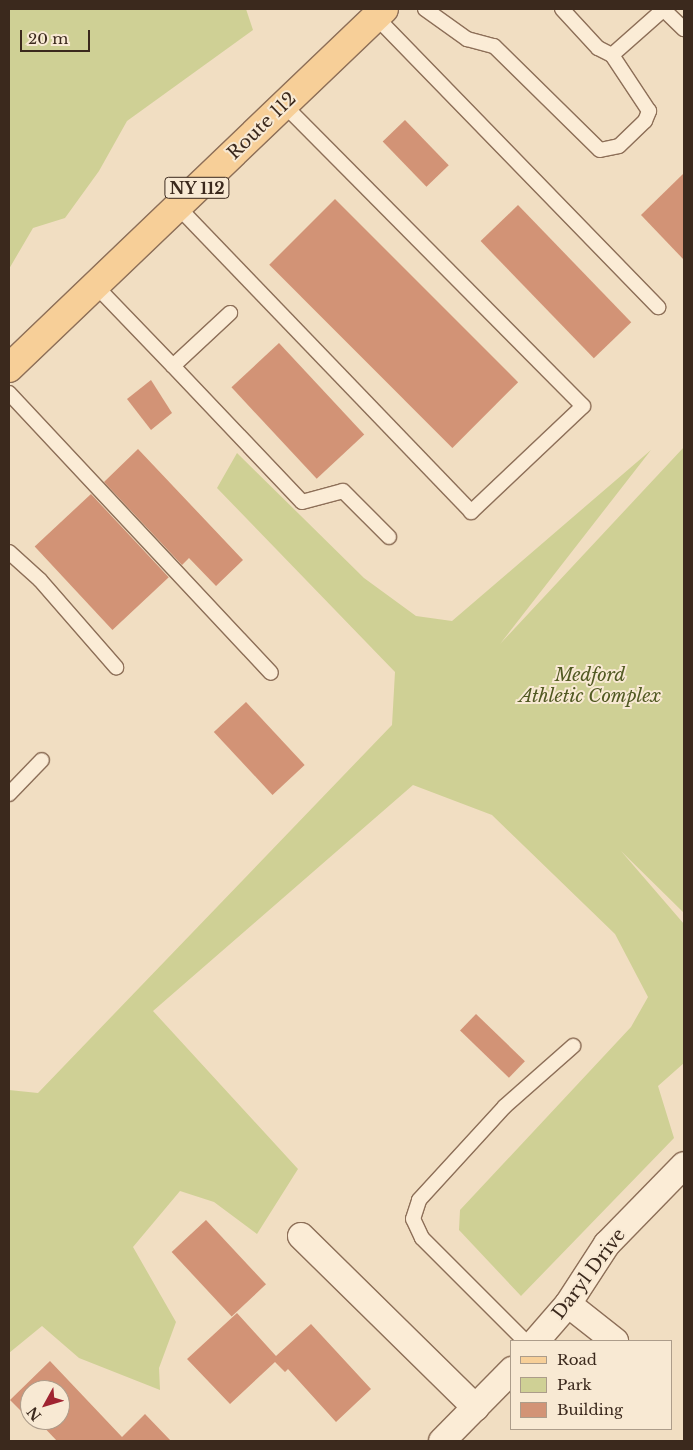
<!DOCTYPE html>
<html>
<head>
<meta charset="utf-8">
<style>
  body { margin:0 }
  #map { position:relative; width:693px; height:1450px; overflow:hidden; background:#f1dec2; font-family:"Libre Baskerville",serif }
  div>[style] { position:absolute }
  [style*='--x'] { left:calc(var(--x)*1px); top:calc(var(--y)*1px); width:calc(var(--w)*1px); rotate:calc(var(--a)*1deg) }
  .green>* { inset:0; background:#cfd095 }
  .building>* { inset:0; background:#d29376; transform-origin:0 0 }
  .roads { filter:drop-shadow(1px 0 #8d6f58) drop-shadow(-1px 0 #8d6f58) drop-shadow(0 1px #8d6f58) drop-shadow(0 -1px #8d6f58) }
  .service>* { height:14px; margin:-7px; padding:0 7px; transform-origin:7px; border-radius:7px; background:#fbecd6 }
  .minor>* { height:26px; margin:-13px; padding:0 13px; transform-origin:13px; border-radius:13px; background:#fbecd6 }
  .primary>* { height:28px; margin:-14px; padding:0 14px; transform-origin:14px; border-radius:14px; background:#f7cf98 }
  span { translate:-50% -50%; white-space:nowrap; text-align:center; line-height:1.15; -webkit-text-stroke:4px #f8e9d3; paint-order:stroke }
  .shield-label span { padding:1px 4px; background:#f8e9d3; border:1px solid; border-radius:4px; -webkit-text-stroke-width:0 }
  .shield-label { font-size:16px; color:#3b291d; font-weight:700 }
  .street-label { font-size:18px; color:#3b291d }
  .park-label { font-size:18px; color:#515922; font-style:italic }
  .frame { position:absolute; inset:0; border:10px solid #3b291d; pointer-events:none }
  .legend { position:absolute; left:510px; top:1340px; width:162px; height:90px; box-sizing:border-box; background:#f8e9d3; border:1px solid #ac9c8a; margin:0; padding:6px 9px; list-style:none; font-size:15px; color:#3b291d }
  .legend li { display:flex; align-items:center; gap:10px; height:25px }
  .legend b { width:25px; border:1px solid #ac9c8a }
  .north { position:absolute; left:20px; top:1380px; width:50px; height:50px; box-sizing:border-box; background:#f8e9d3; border:1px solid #ac9c8a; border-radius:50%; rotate:231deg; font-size:14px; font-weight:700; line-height:20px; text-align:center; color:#3b291d }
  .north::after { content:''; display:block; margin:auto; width:18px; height:22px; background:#a02431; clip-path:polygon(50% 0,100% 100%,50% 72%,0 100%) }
  .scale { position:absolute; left:20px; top:30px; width:70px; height:22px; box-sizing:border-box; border:2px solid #3b291d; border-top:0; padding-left:6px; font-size:15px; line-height:18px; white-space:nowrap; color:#3b291d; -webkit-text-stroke:4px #f8e9d3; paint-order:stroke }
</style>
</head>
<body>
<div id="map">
  <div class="green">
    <div style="clip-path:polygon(9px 9px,246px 9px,253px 30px,127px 121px,99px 171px,65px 218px,33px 228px,9px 269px)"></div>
    <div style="clip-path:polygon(684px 447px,684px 913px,621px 851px,684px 924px,684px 1063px,658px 1086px,674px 1138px,521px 1296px,459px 1230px,460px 1210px,631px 1027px,648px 997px,615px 934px,492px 815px,413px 785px,153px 1011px,298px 1169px,257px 1234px,214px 1202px,180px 1191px,133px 1247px,176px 1322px,159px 1368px,160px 1390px,79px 1358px,42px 1326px,9px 1353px,9px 1090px,38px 1093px,392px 725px,395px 672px,217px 488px,237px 453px,364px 578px,416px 616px,452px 621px,651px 450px,500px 644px)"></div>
  </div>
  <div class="building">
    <div style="left:405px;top:120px;width:63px;height:31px;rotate:46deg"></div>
    <div style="clip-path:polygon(684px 173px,684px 260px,641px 215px)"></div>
    <div style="left:335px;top:199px;width:259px;height:93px;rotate:45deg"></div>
    <div style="left:518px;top:205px;width:163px;height:52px;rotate:46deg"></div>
    <div style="left:279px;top:343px;width:125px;height:65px;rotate:47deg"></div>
    <div style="clip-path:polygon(151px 380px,172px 413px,151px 430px,127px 399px)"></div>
    <div style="clip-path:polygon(138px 449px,243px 560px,216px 586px,189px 558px,182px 565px,104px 482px)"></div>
    <div style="left:91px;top:494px;width:114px;height:77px;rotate:47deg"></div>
    <div style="left:246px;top:702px;width:86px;height:44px;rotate:47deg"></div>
    <div style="left:476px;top:1014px;width:68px;height:23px;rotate:44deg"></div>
    <div style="left:206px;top:1220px;width:88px;height:47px;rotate:47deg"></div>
    <div style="clip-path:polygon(237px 1313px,276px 1356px,311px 1324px,371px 1389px,336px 1422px,288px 1369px,285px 1372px,275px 1362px,230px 1404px,187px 1359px)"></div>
    <div style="clip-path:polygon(50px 1361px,122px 1437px,145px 1414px,171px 1441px,57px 1441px,37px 1420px,60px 1420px,60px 1390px,30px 1390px,27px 1417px,10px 1400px)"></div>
  </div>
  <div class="roads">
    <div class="service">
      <div style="--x:425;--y:9;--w:52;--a:35.5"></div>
      <div style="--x:467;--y:39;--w:28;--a:15"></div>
      <div style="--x:494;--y:46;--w:148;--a:44.5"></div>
      <div style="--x:600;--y:150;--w:19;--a:-12"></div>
      <div style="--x:619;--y:146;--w:36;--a:-44"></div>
      <div style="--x:645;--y:121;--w:11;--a:-68"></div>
      <div style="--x:649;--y:111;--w:67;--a:-123.5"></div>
      <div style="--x:562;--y:9;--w:53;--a:47.3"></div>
      <div style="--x:598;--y:48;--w:16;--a:27"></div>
      <div style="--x:612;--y:55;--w:69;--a:-41.5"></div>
      <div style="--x:663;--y:9;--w:29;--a:44"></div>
      <div style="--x:376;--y:17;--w:405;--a:45.8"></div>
      <div style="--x:178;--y:207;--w:423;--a:46.1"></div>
      <div style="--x:471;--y:512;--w:154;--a:-43.4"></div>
      <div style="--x:583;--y:406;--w:424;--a:-134.8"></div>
      <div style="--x:95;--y:285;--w:112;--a:46.1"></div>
      <div style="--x:173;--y:366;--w:78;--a:-42.9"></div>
      <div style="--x:173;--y:366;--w:187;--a:46.5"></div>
      <div style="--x:302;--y:502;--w:42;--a:-15"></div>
      <div style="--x:343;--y:491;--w:65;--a:45"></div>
      <div style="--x:9;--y:393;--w:383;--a:46.9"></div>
      <div style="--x:9;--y:552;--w:42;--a:42.1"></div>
      <div style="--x:40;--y:580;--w:116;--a:48.9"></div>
      <div style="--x:9;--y:794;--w:47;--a:-45.9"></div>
      <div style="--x:525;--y:1341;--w:146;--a:-135"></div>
      <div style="--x:422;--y:1238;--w:21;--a:-115"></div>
      <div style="--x:413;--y:1219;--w:20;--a:-72"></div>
      <div style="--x:419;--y:1200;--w:127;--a:-47.5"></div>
      <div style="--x:505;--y:1106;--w:91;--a:-41.4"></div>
    </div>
    <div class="minor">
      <div style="--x:301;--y:1236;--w:245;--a:44.5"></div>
      <div style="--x:568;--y:1304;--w:60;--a:38.2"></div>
      <div style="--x:536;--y:1341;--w:49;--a:-49.1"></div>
      <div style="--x:568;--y:1304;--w:72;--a:-57"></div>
      <div style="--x:607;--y:1244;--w:110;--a:-45.7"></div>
      <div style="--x:442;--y:1441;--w:100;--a:-45.4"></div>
    </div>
    <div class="primary">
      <div style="--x:9;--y:368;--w:519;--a:-43.75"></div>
    </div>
  </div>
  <div class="shield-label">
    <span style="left:197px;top:188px">NY 112</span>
  </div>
  <div class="street-label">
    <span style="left:262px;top:126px;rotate:-44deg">Route 112</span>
    <span style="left:589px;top:1274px;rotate:-53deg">Daryl Drive</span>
  </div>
  <div class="park-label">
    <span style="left:590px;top:686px">Medford<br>Athletic Complex</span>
  </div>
  <div class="frame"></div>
  <ul class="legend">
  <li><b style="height:6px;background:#f7cf98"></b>Road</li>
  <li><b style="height:14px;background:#cfd095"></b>Park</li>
  <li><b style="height:14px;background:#d29376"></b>Building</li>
  </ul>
  <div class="north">N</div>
  <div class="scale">20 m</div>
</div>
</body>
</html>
